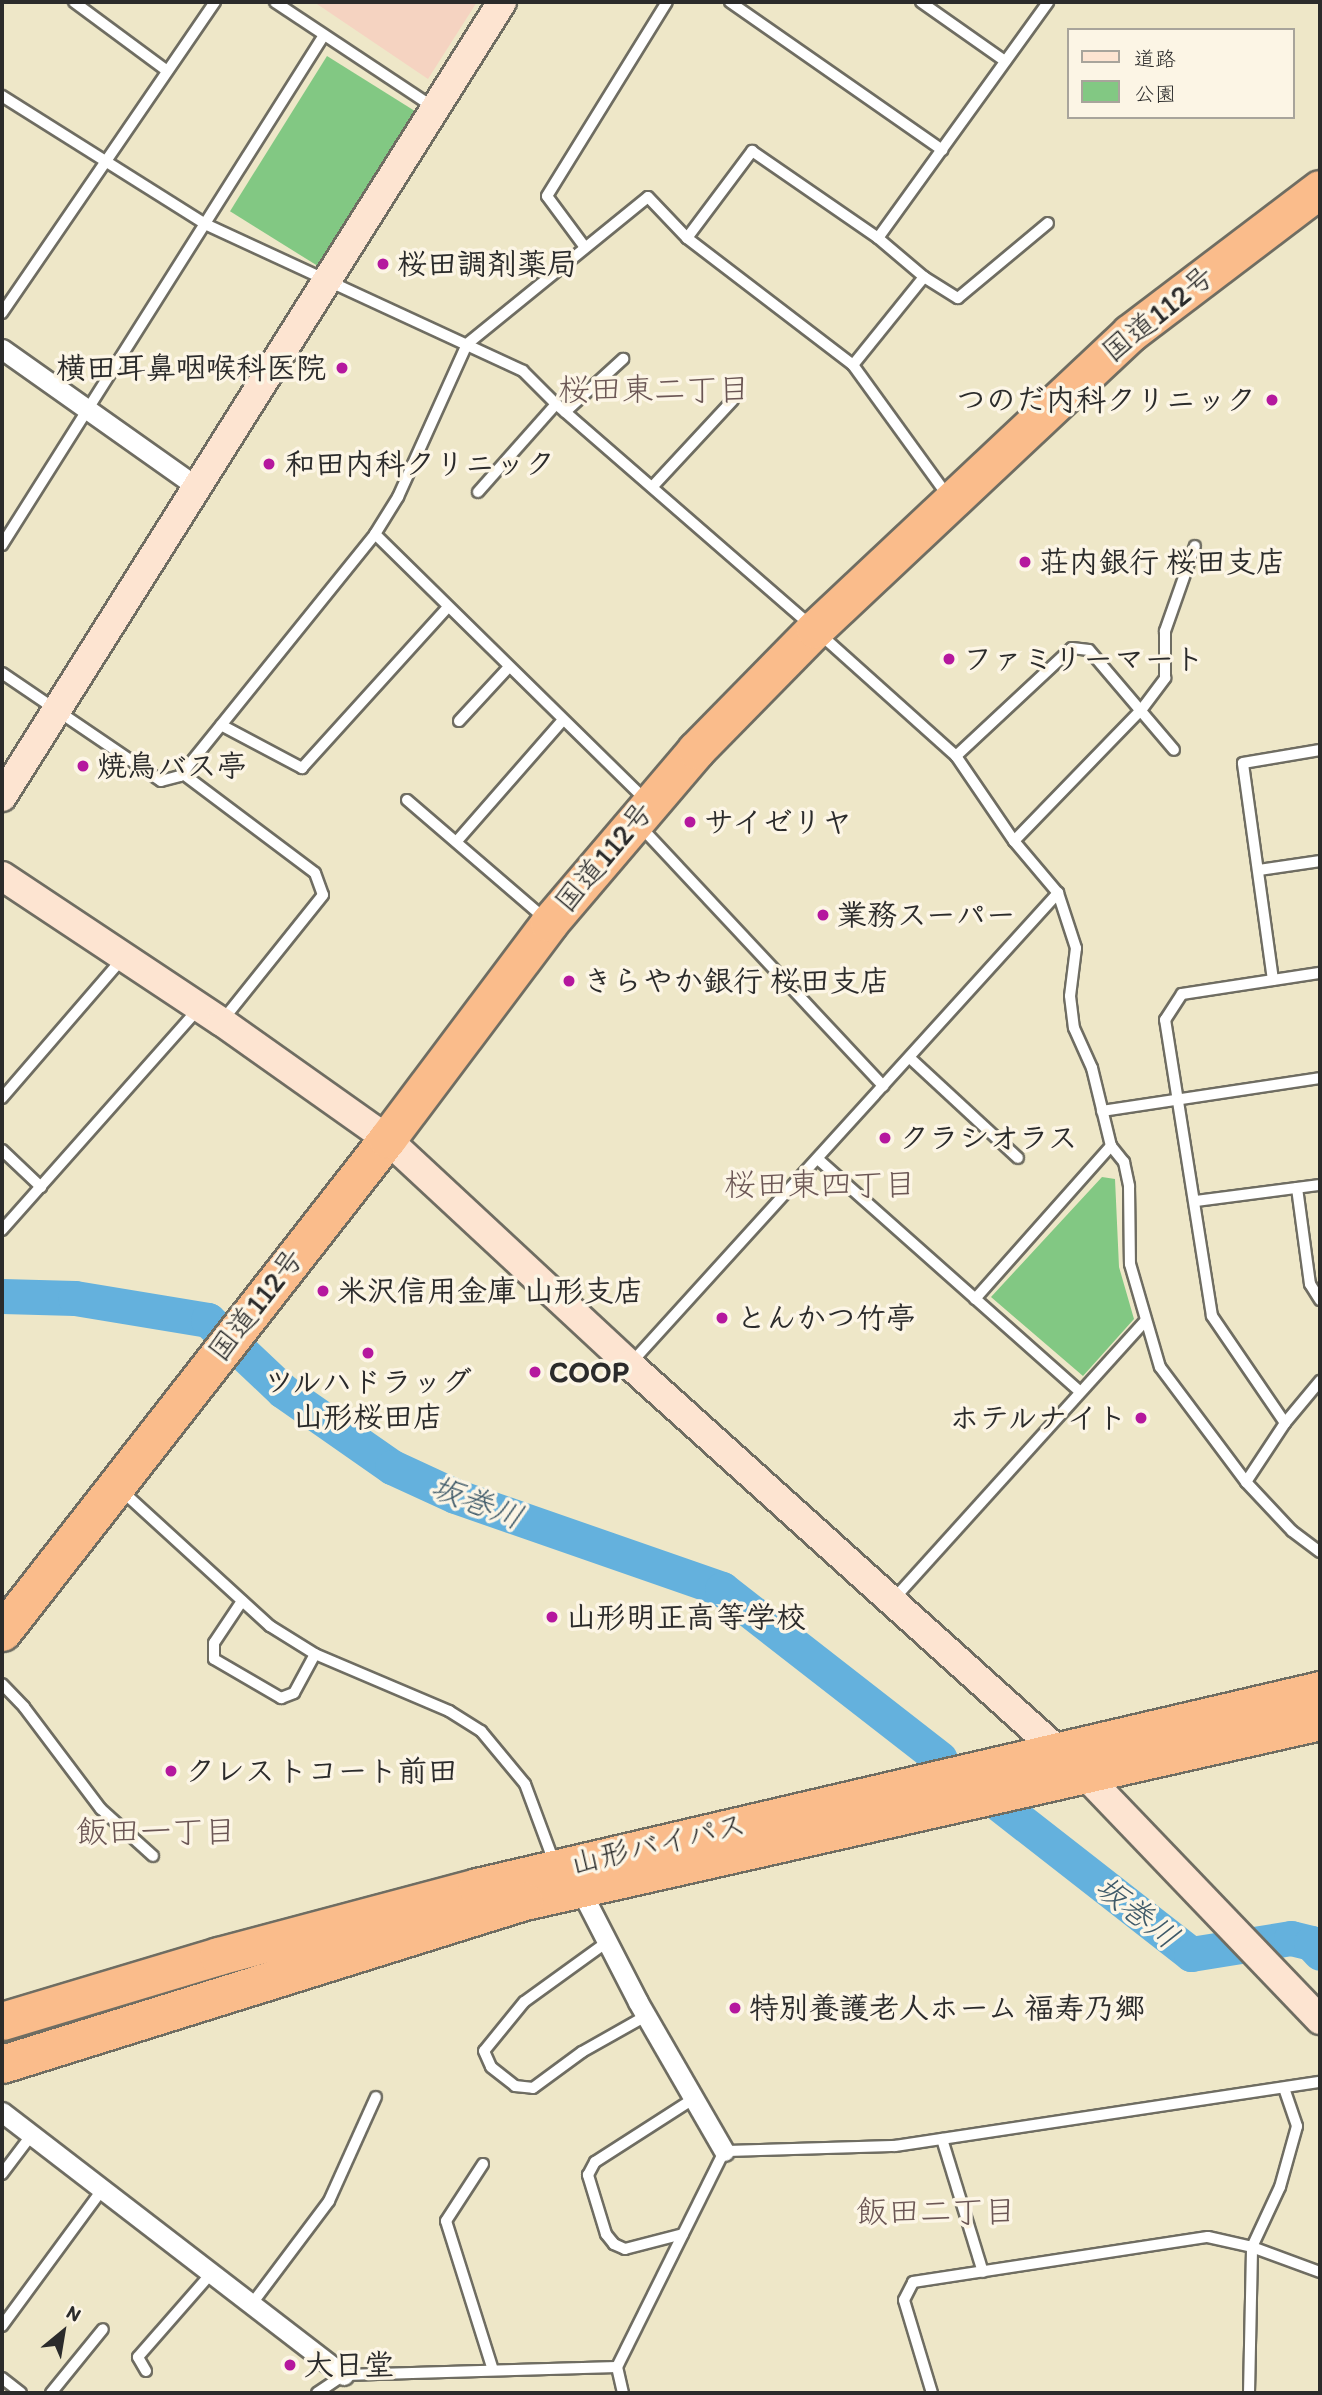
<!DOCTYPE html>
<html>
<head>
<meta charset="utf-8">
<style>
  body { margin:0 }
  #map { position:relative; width:1322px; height:2395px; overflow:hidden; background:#eee7c8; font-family:Itim,"Klee One",sans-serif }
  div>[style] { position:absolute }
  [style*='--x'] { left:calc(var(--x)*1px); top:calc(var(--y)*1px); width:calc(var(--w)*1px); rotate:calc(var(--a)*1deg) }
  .built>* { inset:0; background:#f5d3c1 }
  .green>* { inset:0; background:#82c883; transform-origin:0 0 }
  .river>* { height:35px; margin:-17.5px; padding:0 17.5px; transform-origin:17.5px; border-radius:17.5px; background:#64b1dd }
  .roads { filter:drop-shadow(2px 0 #6f6d62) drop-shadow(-2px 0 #6f6d62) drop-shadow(0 2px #6f6d62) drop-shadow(0 -2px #6f6d62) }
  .lane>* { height:10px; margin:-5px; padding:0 5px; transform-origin:5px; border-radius:5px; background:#fff }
  .street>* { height:19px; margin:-9.5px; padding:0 9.5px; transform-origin:9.5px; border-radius:9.5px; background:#fff }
  .secondary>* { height:28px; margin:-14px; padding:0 14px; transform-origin:14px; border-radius:14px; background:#fde4d1 }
  .highway>* { height:37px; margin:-18.5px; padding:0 18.5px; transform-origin:18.5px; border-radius:18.5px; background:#fabc8b }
  .dots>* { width:19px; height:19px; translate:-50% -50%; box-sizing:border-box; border:4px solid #fcf5e5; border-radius:50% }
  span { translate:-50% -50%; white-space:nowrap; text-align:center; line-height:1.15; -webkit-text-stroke:7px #fcf5e5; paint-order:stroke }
  .poi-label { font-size:30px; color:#2b2b2b; font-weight:700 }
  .left { translate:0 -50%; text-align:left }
  .right { translate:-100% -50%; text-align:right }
  .street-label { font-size:30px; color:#2b2b2b }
  .neighbourhood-label { font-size:32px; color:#6b5654 }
  .water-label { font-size:32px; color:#3f5a69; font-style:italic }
  .frame { position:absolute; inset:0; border:4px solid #2b2b2b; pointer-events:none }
  .legend { position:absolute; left:1067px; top:28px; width:228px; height:91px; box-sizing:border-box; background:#fcf5e5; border:2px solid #a8a49b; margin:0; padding:9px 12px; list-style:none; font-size:21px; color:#2b2b2b }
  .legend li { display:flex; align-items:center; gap:14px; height:35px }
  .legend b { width:35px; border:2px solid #a8a49b }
  .north { position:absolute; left:28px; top:2297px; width:70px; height:70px; -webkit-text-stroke:5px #fcf5e5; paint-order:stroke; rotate:30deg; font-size:19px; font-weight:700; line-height:28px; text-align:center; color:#2b2b2b }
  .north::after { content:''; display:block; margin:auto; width:24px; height:32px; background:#2b2b2b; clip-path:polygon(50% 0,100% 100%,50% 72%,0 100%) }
</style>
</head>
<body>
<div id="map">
  <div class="built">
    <div style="clip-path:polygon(314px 2px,477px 2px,428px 79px)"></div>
  </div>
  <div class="green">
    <div style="left:327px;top:56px;width:105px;height:183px;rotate:32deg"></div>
    <div style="clip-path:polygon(1102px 1177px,1115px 1179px,1119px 1267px,1134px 1319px,1083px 1376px,991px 1297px)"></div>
  </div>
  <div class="river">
    <div style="--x:2;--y:1296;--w:73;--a:1.6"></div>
    <div style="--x:75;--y:1298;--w:135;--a:9.4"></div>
    <div style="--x:208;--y:1320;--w:103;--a:43.4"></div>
    <div style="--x:283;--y:1391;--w:133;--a:34.9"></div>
    <div style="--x:392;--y:1467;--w:69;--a:24.7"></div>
    <div style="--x:455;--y:1496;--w:283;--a:19.2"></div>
    <div style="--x:722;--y:1589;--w:276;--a:37.9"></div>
    <div style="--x:976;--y:1786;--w:273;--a:38"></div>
    <div style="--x:1191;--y:1954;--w:101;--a:-9.1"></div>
    <div style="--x:1291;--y:1938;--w:21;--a:14"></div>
    <div style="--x:1311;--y:1943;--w:13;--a:48"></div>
  </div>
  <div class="roads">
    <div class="lane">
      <div style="--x:74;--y:2;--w:114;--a:36.5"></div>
      <div style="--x:275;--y:2;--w:190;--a:33.6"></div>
      <div style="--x:730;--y:2;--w:259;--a:34.9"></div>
      <div style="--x:921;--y:2;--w:103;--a:35.1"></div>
      <div style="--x:2;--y:96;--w:240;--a:32.2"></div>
      <div style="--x:205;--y:224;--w:350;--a:24.8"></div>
      <div style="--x:523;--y:371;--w:47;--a:45"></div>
      <div style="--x:556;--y:404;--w:335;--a:41"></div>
      <div style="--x:687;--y:238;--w:109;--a:-53.2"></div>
      <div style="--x:752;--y:151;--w:153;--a:34.6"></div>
      <div style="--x:878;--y:238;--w:291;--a:-54.2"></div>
      <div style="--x:878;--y:238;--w:60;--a:40.3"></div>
      <div style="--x:924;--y:277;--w:40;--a:32"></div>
      <div style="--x:958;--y:298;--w:117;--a:-39.8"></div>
      <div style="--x:584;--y:246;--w:62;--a:-126.5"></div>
      <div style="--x:547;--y:196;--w:228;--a:-58.3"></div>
      <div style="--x:2;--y:313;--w:377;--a:-55.6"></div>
      <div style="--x:853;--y:365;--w:113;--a:-51.1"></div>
      <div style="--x:565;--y:412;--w:79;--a:-42.4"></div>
      <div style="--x:654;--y:485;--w:116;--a:-47.1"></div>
      <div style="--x:478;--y:492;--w:118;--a:-48.4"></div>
      <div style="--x:375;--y:534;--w:377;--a:44.5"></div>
      <div style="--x:2;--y:545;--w:603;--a:-57.73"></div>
      <div style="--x:820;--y:634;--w:183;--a:41.9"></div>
      <div style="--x:956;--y:756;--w:103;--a:55.7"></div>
      <div style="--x:1014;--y:841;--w:68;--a:49.8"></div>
      <div style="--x:1058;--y:893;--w:58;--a:71.9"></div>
      <div style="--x:1076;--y:948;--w:48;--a:97.1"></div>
      <div style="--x:1070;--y:996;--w:32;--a:83"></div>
      <div style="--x:1074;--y:1028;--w:44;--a:65.8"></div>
      <div style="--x:1092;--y:1068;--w:80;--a:76.3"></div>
      <div style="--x:1111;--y:1146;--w:21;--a:51"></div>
      <div style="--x:1124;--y:1162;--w:25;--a:78"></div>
      <div style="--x:1129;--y:1186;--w:78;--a:89.3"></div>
      <div style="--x:1130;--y:1264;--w:107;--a:73.8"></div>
      <div style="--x:1160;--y:1367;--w:144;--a:53.2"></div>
      <div style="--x:1246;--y:1482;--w:67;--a:46.8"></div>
      <div style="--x:1292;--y:1531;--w:35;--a:37"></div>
      <div style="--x:2;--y:673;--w:192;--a:34.2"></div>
      <div style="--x:161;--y:781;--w:20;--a:-15"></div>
      <div style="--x:180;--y:776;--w:311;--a:-51.1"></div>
      <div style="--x:375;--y:534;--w:44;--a:-58.1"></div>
      <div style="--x:398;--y:497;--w:168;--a:-65.7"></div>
      <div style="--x:467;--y:344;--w:233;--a:-39.1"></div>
      <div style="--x:648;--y:197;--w:57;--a:46.4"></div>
      <div style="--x:687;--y:238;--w:209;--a:37.4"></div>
      <div style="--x:853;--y:365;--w:160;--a:54.1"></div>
      <div style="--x:459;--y:721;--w:72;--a:-47.2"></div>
      <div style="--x:221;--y:725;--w:92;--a:28"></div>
      <div style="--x:302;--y:768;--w:217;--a:-47.8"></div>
      <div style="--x:956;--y:756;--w:158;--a:-43"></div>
      <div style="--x:1072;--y:648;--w:17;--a:7"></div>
      <div style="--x:1089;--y:650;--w:131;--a:49.6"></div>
      <div style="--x:182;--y:773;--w:166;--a:36.9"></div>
      <div style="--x:315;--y:873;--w:23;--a:70"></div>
      <div style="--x:323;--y:895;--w:160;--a:128.7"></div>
      <div style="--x:407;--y:800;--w:181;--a:40.7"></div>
      <div style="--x:640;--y:826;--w:356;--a:46.9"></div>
      <div style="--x:457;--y:841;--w:159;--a:-48.8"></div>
      <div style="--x:1014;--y:841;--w:184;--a:-45.9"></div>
      <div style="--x:1142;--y:709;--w:39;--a:-53"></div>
      <div style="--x:1165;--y:678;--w:47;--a:-90"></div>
      <div style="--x:1165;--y:631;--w:90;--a:-70.6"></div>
      <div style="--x:1259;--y:870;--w:62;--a:-8.4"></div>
      <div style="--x:1273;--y:980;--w:219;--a:-97.9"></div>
      <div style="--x:1243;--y:763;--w:78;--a:-9.6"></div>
      <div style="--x:910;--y:1058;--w:147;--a:42.8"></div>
      <div style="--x:2;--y:1098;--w:185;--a:-49.2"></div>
      <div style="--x:1102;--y:1111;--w:220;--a:-8.6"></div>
      <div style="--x:2;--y:1150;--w:54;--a:43.5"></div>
      <div style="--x:819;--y:1160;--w:348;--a:41.6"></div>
      <div style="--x:1297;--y:1188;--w:97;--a:82.3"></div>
      <div style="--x:1310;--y:1284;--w:19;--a:58"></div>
      <div style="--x:1196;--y:1201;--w:125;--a:-7.4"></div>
      <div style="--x:2;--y:1230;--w:297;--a:-48.4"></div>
      <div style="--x:975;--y:1299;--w:205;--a:-48.4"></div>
      <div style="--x:632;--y:1362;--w:634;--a:-47.75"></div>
      <div style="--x:1285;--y:1423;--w:130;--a:-124.3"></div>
      <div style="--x:1212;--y:1316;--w:300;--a:-99"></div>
      <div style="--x:1165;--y:1020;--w:31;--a:-57"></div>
      <div style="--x:1182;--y:994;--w:140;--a:-8.7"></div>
      <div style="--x:1246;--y:1482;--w:71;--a:-56.5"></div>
      <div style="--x:1285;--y:1423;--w:55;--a:-50.2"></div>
      <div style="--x:121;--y:1490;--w:202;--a:42.4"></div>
      <div style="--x:270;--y:1626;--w:53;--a:31.9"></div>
      <div style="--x:315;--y:1654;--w:146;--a:23"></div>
      <div style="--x:449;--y:1711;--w:38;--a:32"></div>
      <div style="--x:481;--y:1731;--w:69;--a:50.3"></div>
      <div style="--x:525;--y:1784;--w:83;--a:69.6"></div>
      <div style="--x:893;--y:1600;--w:376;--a:-47.9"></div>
      <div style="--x:242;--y:1601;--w:50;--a:123.7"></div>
      <div style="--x:214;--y:1643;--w:16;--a:90"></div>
      <div style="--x:214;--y:1659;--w:78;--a:30.2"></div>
      <div style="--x:281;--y:1698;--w:14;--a:-21"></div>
      <div style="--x:294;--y:1693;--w:44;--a:-61.7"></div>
      <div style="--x:2;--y:1684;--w:32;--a:46"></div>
      <div style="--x:24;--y:1707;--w:128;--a:53"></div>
      <div style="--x:101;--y:1809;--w:70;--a:42.1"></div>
      <div style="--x:607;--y:1942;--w:102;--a:144.1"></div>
      <div style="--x:524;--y:2002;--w:63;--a:129.2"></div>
      <div style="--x:484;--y:2051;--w:17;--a:66"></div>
      <div style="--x:491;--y:2067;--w:31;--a:38"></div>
      <div style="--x:515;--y:2086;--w:18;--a:6"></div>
      <div style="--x:533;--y:2088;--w:61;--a:-36.3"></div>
      <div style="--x:582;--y:2052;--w:73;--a:-29.4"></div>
      <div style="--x:942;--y:2139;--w:139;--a:72.9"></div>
      <div style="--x:483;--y:2164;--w:68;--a:123"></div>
      <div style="--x:446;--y:2221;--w:153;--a:72.5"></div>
      <div style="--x:2;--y:2174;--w:46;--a:-52.9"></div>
      <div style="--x:683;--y:2234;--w:60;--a:165.5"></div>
      <div style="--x:625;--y:2249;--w:12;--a:-156"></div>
      <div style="--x:614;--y:2244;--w:13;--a:-129"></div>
      <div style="--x:606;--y:2234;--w:62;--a:-107"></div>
      <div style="--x:588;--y:2175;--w:15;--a:-62"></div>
      <div style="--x:595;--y:2162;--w:117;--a:-32.7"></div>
      <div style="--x:251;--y:2305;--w:130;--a:-53.1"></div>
      <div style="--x:329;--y:2201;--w:114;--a:-65.7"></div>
      <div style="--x:2;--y:2326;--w:167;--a:-53.7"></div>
      <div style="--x:146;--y:2371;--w:16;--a:-120"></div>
      <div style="--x:138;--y:2357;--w:108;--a:-48.8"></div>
      <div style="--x:2;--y:2378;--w:24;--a:38"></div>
      <div style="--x:51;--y:2393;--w:82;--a:-50.9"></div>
      <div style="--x:317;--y:2393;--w:32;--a:-34"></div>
      <div style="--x:344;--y:2375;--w:273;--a:-1.7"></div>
      <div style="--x:623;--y:2393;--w:27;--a:-103"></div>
      <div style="--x:617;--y:2367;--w:241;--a:-63.6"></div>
      <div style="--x:724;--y:2151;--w:171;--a:-1.7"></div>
      <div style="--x:895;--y:2146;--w:430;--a:-8.6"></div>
      <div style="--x:932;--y:2393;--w:97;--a:-106.8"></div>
      <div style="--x:904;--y:2300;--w:20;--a:-63"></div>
      <div style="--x:913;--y:2282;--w:298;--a:-8.7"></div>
      <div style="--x:1208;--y:2237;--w:45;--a:12.8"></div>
      <div style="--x:1252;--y:2247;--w:72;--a:20.2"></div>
      <div style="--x:1249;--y:2393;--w:146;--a:-88.8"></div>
      <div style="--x:1252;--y:2247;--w:66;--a:-65"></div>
      <div style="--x:1280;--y:2187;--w:63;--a:-74.4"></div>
      <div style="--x:1297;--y:2126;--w:40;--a:-108.9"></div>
    </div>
    <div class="street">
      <div style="--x:2;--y:349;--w:239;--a:35.3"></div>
      <div style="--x:580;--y:1889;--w:127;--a:62.8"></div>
      <div style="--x:638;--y:2002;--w:172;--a:60"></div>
      <div style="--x:2;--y:2112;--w:431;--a:37.6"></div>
    </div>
    <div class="secondary">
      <div style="--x:2;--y:797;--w:939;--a:-57.83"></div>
      <div style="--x:2;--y:876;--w:264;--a:33.6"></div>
      <div style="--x:222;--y:1022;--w:202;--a:35.3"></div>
      <div style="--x:387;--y:1139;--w:332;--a:42.9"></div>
      <div style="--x:630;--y:1365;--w:614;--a:42.03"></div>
      <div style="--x:1086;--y:1776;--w:338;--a:46.2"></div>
    </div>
    <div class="highway">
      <div style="--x:2;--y:1632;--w:626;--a:-52.01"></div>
      <div style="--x:387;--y:1139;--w:270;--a:-53.1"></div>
      <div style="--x:549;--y:923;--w:227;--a:-49.6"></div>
      <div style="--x:696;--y:750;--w:170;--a:-45.5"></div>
      <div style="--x:815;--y:629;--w:432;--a:-43.2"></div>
      <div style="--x:1130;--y:333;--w:238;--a:-37.2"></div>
      <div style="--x:529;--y:1900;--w:811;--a:-12.75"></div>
      <div style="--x:2;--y:2021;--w:226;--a:-16.7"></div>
      <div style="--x:218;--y:1956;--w:268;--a:-14.9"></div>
      <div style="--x:477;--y:1887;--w:866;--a:-13.15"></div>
      <div style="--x:2;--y:2064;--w:547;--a:-17.34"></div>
    </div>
  </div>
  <div class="dots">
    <div style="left:383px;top:264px;background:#b5179e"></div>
    <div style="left:342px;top:368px;background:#b5179e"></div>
    <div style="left:1272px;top:400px;background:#b5179e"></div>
    <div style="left:269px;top:464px;background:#b5179e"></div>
    <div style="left:1025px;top:562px;background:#b5179e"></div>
    <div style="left:949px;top:659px;background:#b5179e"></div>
    <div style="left:83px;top:766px;background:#b5179e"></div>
    <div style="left:690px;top:822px;background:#b5179e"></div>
    <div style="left:823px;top:915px;background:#b5179e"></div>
    <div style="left:569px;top:981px;background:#b5179e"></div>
    <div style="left:885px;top:1138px;background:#b5179e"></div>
    <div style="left:323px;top:1291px;background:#b5179e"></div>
    <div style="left:722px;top:1318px;background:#b5179e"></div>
    <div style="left:368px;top:1353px;background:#b5179e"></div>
    <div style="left:535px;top:1372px;background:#b5179e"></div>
    <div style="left:1141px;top:1418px;background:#b5179e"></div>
    <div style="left:552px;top:1617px;background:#b5179e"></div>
    <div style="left:171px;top:1771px;background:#b5179e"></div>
    <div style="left:735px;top:2008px;background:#b5179e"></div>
    <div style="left:290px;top:2365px;background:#b5179e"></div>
  </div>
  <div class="poi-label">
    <span class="left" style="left:397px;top:264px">桜田調剤薬局</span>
    <span class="right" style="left:326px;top:368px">横田耳鼻咽喉科医院</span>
    <span class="right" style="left:1256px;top:400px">つのだ内科クリニック</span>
    <span class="left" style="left:285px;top:464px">和田内科クリニック</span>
    <span class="left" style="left:1039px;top:562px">荘内銀行 桜田支店</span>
    <span class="left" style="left:963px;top:659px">ファミリーマート</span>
    <span class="left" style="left:97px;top:766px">焼鳥バス亭</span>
    <span class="left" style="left:704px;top:822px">サイゼリヤ</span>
    <span class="left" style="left:837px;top:915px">業務スーパー</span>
    <span class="left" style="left:583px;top:981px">きらやか銀行 桜田支店</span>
    <span class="left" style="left:899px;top:1138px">クラシオラス</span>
    <span class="left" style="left:337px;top:1291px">米沢信用金庫 山形支店</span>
    <span class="left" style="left:736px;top:1318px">とんかつ竹亭</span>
    <span class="left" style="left:549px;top:1372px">COOP</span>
    <span style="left:368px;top:1399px">ツルハドラッグ<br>山形桜田店</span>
    <span class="right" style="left:1127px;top:1418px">ホテルナイト</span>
    <span class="left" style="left:566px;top:1617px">山形明正高等学校</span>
    <span class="left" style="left:185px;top:1771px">クレストコート前田</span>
    <span class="left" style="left:749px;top:2008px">特別養護老人ホーム 福寿乃郷</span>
    <span class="left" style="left:304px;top:2365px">大日堂</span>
  </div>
  <div class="street-label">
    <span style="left:1158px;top:314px;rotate:-39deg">国道112号</span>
    <span style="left:604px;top:857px;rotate:-50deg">国道112号</span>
    <span style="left:256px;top:1305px;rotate:-52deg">国道112号</span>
    <span style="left:658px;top:1844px;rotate:-13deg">山形バイパス</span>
  </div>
  <div class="neighbourhood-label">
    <span style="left:654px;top:389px">桜田東二丁目</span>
    <span style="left:820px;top:1184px">桜田東四丁目</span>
    <span style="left:156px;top:1831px">飯田一丁目</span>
    <span style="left:936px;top:2211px">飯田二丁目</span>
  </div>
  <div class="water-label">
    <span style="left:477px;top:1502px;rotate:21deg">坂巻川</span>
    <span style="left:1137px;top:1912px;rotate:38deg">坂巻川</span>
  </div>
  <div class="frame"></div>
  <ul class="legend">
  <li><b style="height:9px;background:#fde4d1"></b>道路</li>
  <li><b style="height:19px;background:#82c883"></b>公園</li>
  </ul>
  <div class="north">N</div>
</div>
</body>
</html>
